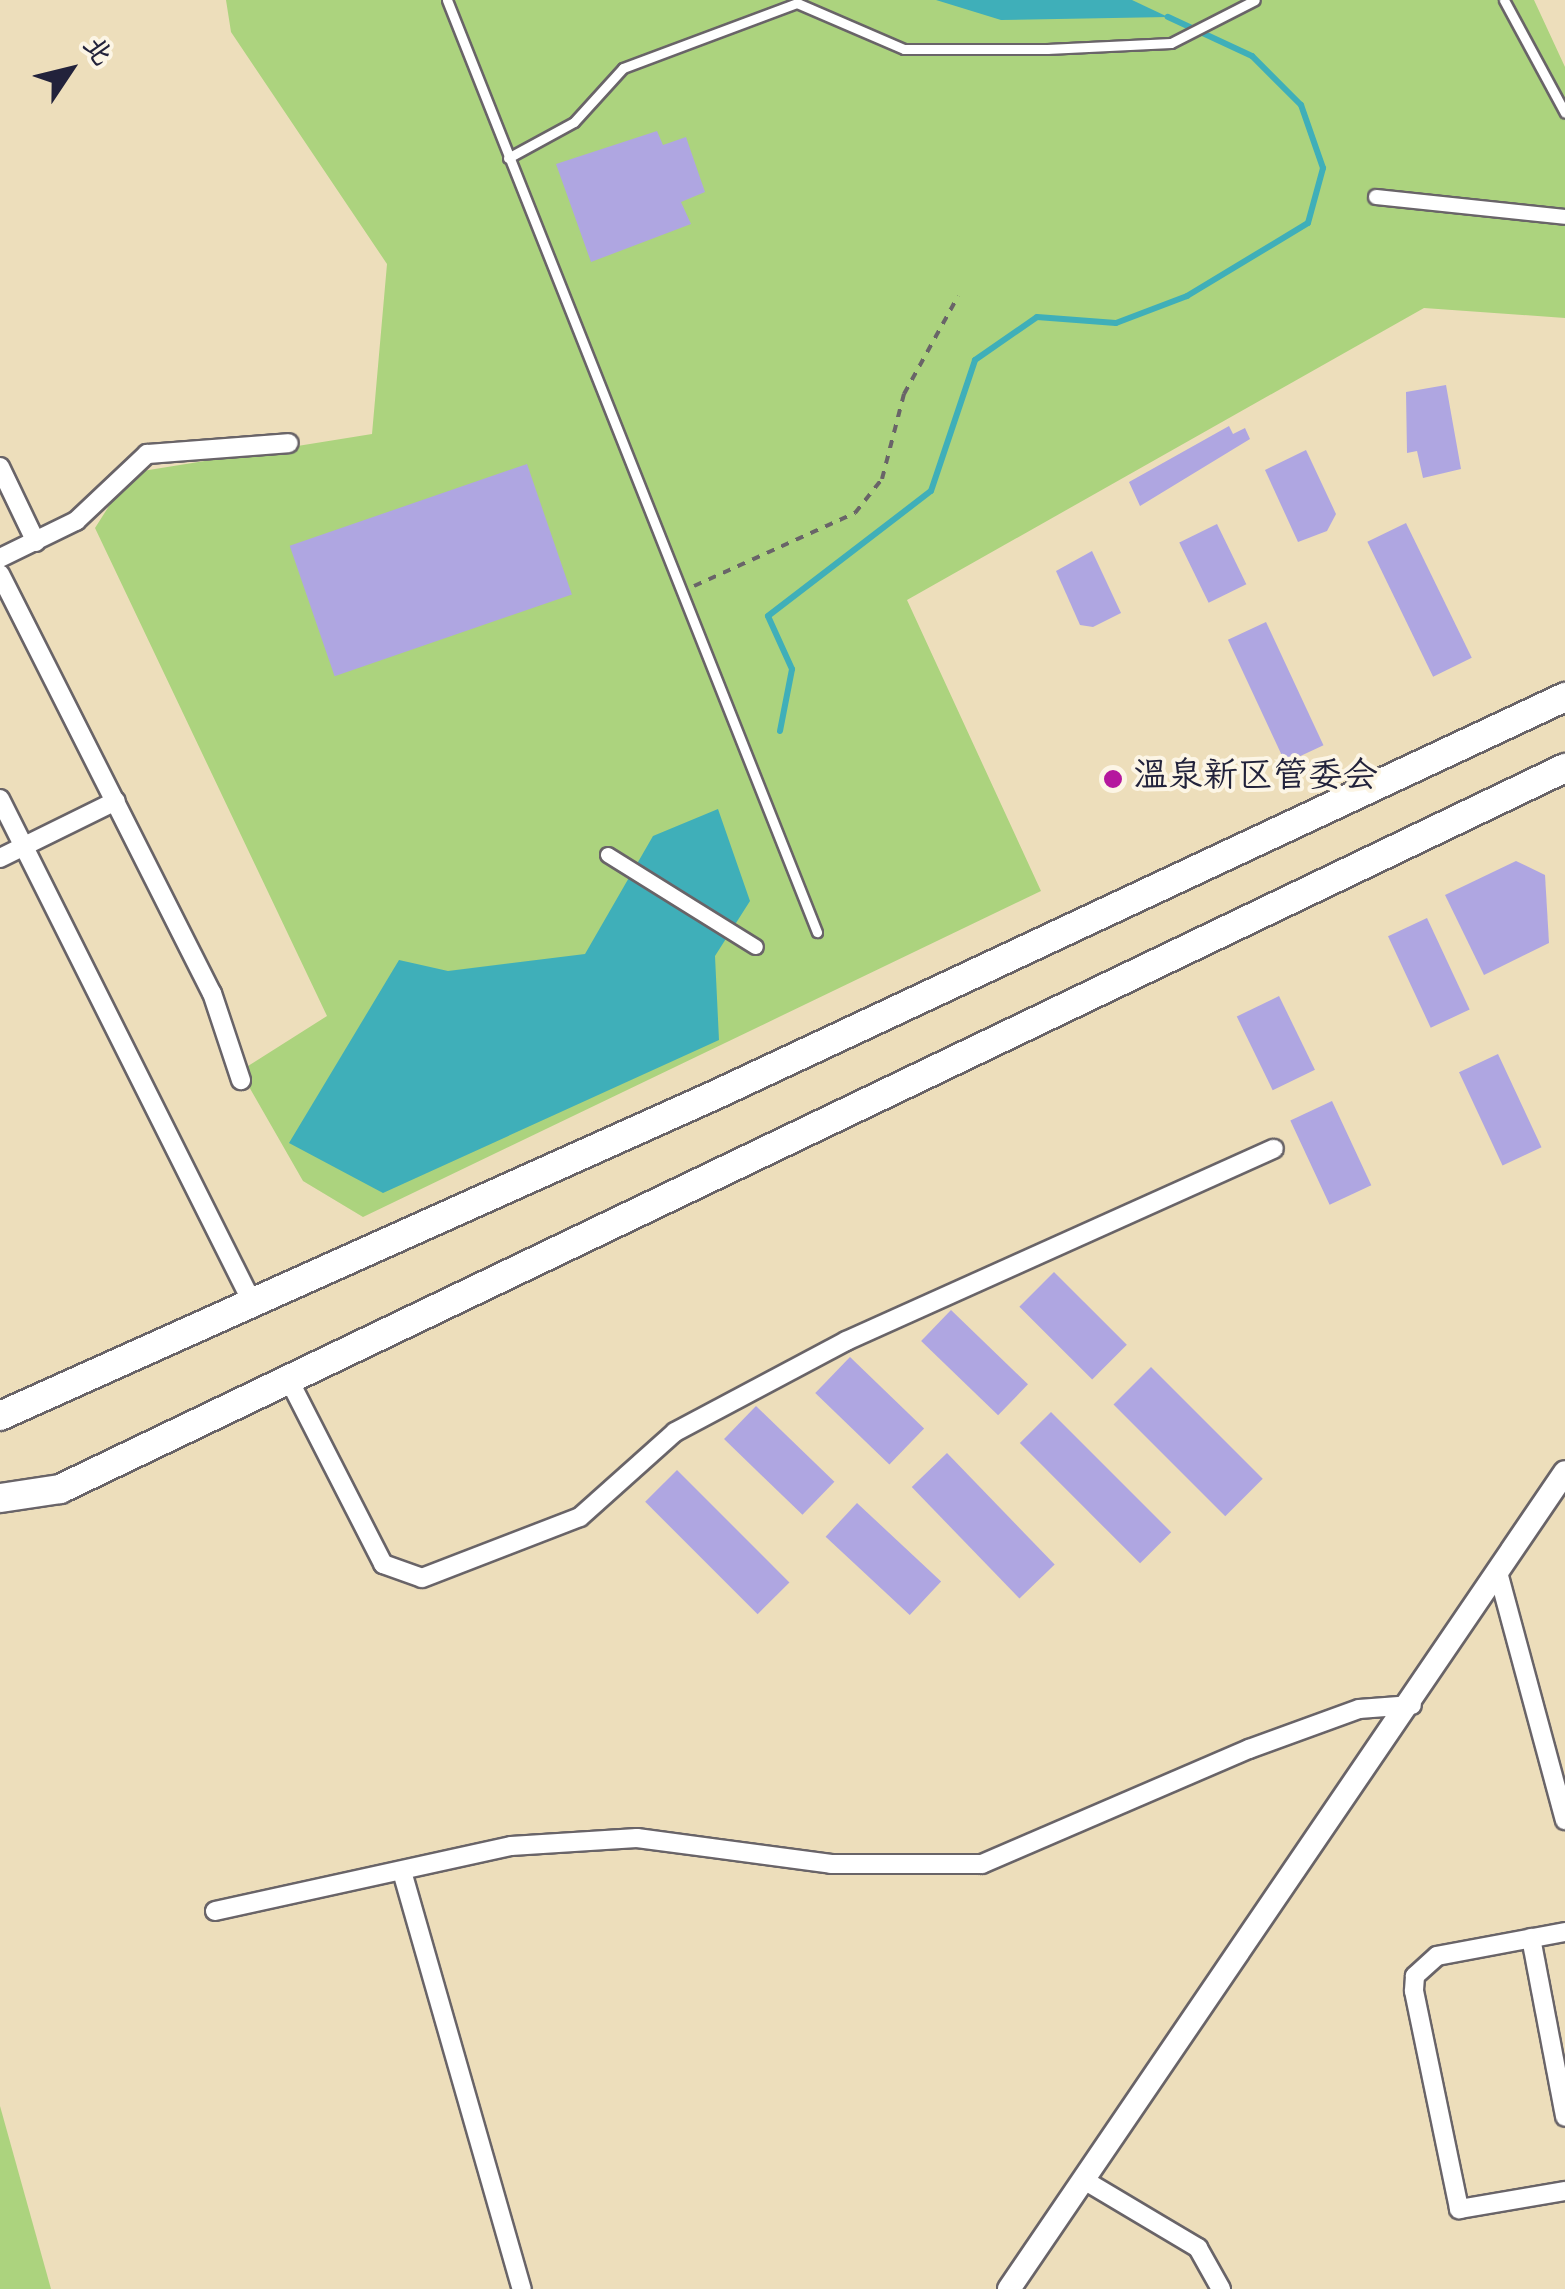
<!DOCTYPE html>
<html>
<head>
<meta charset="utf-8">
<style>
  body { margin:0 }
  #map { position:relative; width:1565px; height:2289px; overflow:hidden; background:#eddebb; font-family:Dekko,"LXGW WenKai TC",sans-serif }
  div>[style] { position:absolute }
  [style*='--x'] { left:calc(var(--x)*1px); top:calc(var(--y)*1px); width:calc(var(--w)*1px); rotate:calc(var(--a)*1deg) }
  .green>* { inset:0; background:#acd37e }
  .water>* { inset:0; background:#3fafb9 }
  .stream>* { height:6px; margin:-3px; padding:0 3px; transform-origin:3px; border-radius:3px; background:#3fafb9 }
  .building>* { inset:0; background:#afa6e1; transform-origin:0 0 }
  .path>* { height:4px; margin-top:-2px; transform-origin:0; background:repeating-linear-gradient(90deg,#696468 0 8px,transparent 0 16px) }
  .roads { filter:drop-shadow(2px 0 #696468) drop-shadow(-2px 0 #696468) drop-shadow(0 2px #696468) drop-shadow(0 -2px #696468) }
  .service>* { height:9px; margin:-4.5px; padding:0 4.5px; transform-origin:4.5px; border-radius:4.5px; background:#fff }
  .pedestrian>* { height:14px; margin:-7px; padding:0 7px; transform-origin:7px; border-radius:7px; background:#fff }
  .minor>* { height:18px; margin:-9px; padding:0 9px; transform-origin:9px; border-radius:9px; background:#fff }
  .tertiary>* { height:22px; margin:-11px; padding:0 11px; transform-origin:11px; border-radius:11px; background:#fff }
  .primary>* { height:28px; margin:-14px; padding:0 14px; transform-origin:14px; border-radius:14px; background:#fff }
  .dots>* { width:28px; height:28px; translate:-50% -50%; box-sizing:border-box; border:5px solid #fcf5e5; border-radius:50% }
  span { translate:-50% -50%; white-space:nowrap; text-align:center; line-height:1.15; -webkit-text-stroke:8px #fcf5e5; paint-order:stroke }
  .poi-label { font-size:35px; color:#22223b }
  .left { translate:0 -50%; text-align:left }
  .north { position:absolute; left:20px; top:20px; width:100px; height:100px; -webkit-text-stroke:8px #fcf5e5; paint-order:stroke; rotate:55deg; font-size:28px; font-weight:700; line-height:40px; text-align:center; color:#22223b }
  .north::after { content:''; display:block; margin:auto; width:35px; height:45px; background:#22223b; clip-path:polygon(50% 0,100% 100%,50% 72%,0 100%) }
</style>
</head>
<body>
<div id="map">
  <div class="green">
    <div style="clip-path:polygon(226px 0,1534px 0,1565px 67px,1565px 318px,1424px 308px,907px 600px,1041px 891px,363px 1217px,303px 1181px,240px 1071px,327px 1016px,95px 528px,130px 473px,372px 434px,387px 264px,231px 32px)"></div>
    <div style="clip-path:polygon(0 2106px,51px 2289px,0 2289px)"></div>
  </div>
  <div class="water">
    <div style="clip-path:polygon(936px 0,1132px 0,1168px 17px,1001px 20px)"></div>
    <div style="clip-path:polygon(718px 809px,750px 901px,715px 956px,719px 1040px,383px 1193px,289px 1143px,399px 960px,448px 971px,585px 954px,653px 836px)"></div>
  </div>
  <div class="stream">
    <div style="--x:780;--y:731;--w:63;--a:-79"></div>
    <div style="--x:792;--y:669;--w:58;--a:-114.4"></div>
    <div style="--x:768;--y:616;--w:205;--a:-37.5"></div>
    <div style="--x:931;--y:491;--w:138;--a:-71.4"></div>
    <div style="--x:975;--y:360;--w:75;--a:-34.7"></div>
    <div style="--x:1037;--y:317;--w:79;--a:4.3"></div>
    <div style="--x:1116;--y:323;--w:76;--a:-20.8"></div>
    <div style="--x:1187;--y:296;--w:141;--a:-31.1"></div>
    <div style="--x:1308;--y:223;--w:57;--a:-74.7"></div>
    <div style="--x:1323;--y:168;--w:67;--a:-109.2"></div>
    <div style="--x:1301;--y:105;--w:69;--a:-135"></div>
    <div style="--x:1252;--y:56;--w:93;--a:-155.1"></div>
  </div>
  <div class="building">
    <div style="clip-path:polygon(657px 131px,663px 145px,686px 137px,705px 192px,681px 202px,691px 224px,591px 262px,556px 164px)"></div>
    <div style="clip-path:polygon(1446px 385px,1461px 469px,1423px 478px,1417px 451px,1407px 453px,1406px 392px)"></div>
    <div style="clip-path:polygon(1229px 426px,1233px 434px,1245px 428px,1250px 439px,1140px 506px,1129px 482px)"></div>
    <div style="clip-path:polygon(1306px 450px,1336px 514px,1327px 531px,1298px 542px,1265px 470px)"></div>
    <div style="left:527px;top:464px;width:138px;height:251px;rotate:71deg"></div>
    <div style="left:1406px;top:523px;width:150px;height:43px;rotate:64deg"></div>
    <div style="left:1217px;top:524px;width:67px;height:42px;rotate:64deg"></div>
    <div style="clip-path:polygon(1092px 551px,1121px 613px,1093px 627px,1080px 625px,1056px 571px)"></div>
    <div style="left:1266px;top:622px;width:136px;height:42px;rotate:65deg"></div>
    <div style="clip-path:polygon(1516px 861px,1545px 875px,1549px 943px,1484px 975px,1445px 895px)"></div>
    <div style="left:1427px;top:918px;width:101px;height:43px;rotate:65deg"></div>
    <div style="left:1279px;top:996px;width:82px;height:47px;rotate:64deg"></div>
    <div style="left:1498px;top:1054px;width:103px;height:43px;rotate:65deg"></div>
    <div style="left:1332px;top:1101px;width:93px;height:46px;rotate:65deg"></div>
    <div style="left:1054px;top:1272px;width:103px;height:49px;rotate:45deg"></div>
    <div style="left:951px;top:1310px;width:107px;height:43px;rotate:44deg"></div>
    <div style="left:850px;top:1357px;width:103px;height:50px;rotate:44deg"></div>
    <div style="left:1151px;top:1367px;width:158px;height:53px;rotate:45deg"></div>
    <div style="left:756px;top:1406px;width:109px;height:46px;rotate:44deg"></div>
    <div style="left:1051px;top:1412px;width:170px;height:44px;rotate:45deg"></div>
    <div style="left:947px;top:1453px;width:155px;height:49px;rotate:46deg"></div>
    <div style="left:677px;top:1470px;width:159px;height:45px;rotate:45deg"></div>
    <div style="left:857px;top:1503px;width:115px;height:46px;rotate:43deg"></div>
  </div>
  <div class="path">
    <div style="--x:694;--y:586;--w:177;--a:-24.4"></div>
    <div style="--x:855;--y:513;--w:43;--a:-51.5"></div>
    <div style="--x:882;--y:479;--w:88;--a:-75.5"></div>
    <div style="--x:904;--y:394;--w:112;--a:-61.1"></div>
  </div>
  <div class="roads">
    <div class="service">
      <div style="--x:447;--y:0;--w:1003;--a:68.35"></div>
      <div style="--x:1504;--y:0;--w:128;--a:61.6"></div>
      <div style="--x:508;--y:158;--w:75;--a:-28.6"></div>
      <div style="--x:574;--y:122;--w:73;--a:-47.8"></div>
      <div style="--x:623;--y:68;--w:186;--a:-20.5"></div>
      <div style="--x:797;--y:3;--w:116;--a:23.3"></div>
      <div style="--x:904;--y:49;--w:143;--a:0"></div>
      <div style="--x:1047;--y:49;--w:124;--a:-2.8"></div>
      <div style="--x:1171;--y:43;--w:94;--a:-27.1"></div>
    </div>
    <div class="pedestrian">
      <div style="--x:1376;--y:197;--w:190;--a:6"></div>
      <div style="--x:608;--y:855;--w:174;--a:31.9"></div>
    </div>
    <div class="minor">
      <div style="--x:0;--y:467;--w:83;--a:64.4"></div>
      <div style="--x:0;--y:558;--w:85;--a:-26"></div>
      <div style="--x:76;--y:521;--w:98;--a:-43.3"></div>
      <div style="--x:147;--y:454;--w:142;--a:-4.4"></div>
      <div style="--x:0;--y:574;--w:470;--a:63.2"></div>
      <div style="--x:212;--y:993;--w:92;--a:71.6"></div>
      <div style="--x:0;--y:799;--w:565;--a:63.39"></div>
      <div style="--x:0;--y:858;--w:129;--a:-26.2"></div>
      <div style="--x:289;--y:1380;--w:207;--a:62.9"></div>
      <div style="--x:383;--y:1564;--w:41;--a:19.7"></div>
      <div style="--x:422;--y:1578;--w:169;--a:-21.1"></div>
      <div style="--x:580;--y:1517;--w:127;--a:-41.8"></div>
      <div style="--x:675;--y:1432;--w:194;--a:-28"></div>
      <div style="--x:846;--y:1341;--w:469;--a:-24.2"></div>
      <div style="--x:1499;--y:1576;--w:253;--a:74.9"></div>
      <div style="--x:403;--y:1875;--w:431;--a:74"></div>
      <div style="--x:215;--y:1911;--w:303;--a:-12.4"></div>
      <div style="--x:511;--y:1846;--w:126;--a:-3.6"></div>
      <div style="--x:637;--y:1838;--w:196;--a:7.6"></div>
      <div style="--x:831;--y:1864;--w:151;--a:0"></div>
      <div style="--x:982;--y:1864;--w:291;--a:-23.3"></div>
      <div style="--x:1249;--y:1749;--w:117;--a:-20"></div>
      <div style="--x:1359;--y:1709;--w:53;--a:-4.3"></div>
      <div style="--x:1565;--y:1932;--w:130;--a:169.4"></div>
      <div style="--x:1437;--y:1956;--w:30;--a:138"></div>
      <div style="--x:1415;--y:1976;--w:15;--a:94"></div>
      <div style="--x:1414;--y:1991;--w:223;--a:78.3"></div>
      <div style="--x:1459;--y:2209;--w:108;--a:-9.6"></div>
      <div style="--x:1531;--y:1938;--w:182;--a:79.2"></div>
      <div style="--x:1084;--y:2180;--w:133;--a:30.8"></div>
      <div style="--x:1198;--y:2248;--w:47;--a:60.7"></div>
    </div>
    <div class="tertiary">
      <div style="--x:1009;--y:2289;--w:988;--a:-55.76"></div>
    </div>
    <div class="primary">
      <div style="--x:0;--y:1416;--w:784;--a:-24.18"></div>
      <div style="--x:715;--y:1095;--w:939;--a:-25.09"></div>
      <div style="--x:0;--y:1498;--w:61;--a:-8.5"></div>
      <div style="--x:60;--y:1489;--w:1669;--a:-25.6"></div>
    </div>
  </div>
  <div class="dots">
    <div style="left:1113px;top:779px;background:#b5179e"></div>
  </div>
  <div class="poi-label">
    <span class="left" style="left:1133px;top:779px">温泉新区管委会</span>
  </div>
  <div class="north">北</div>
</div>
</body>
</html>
